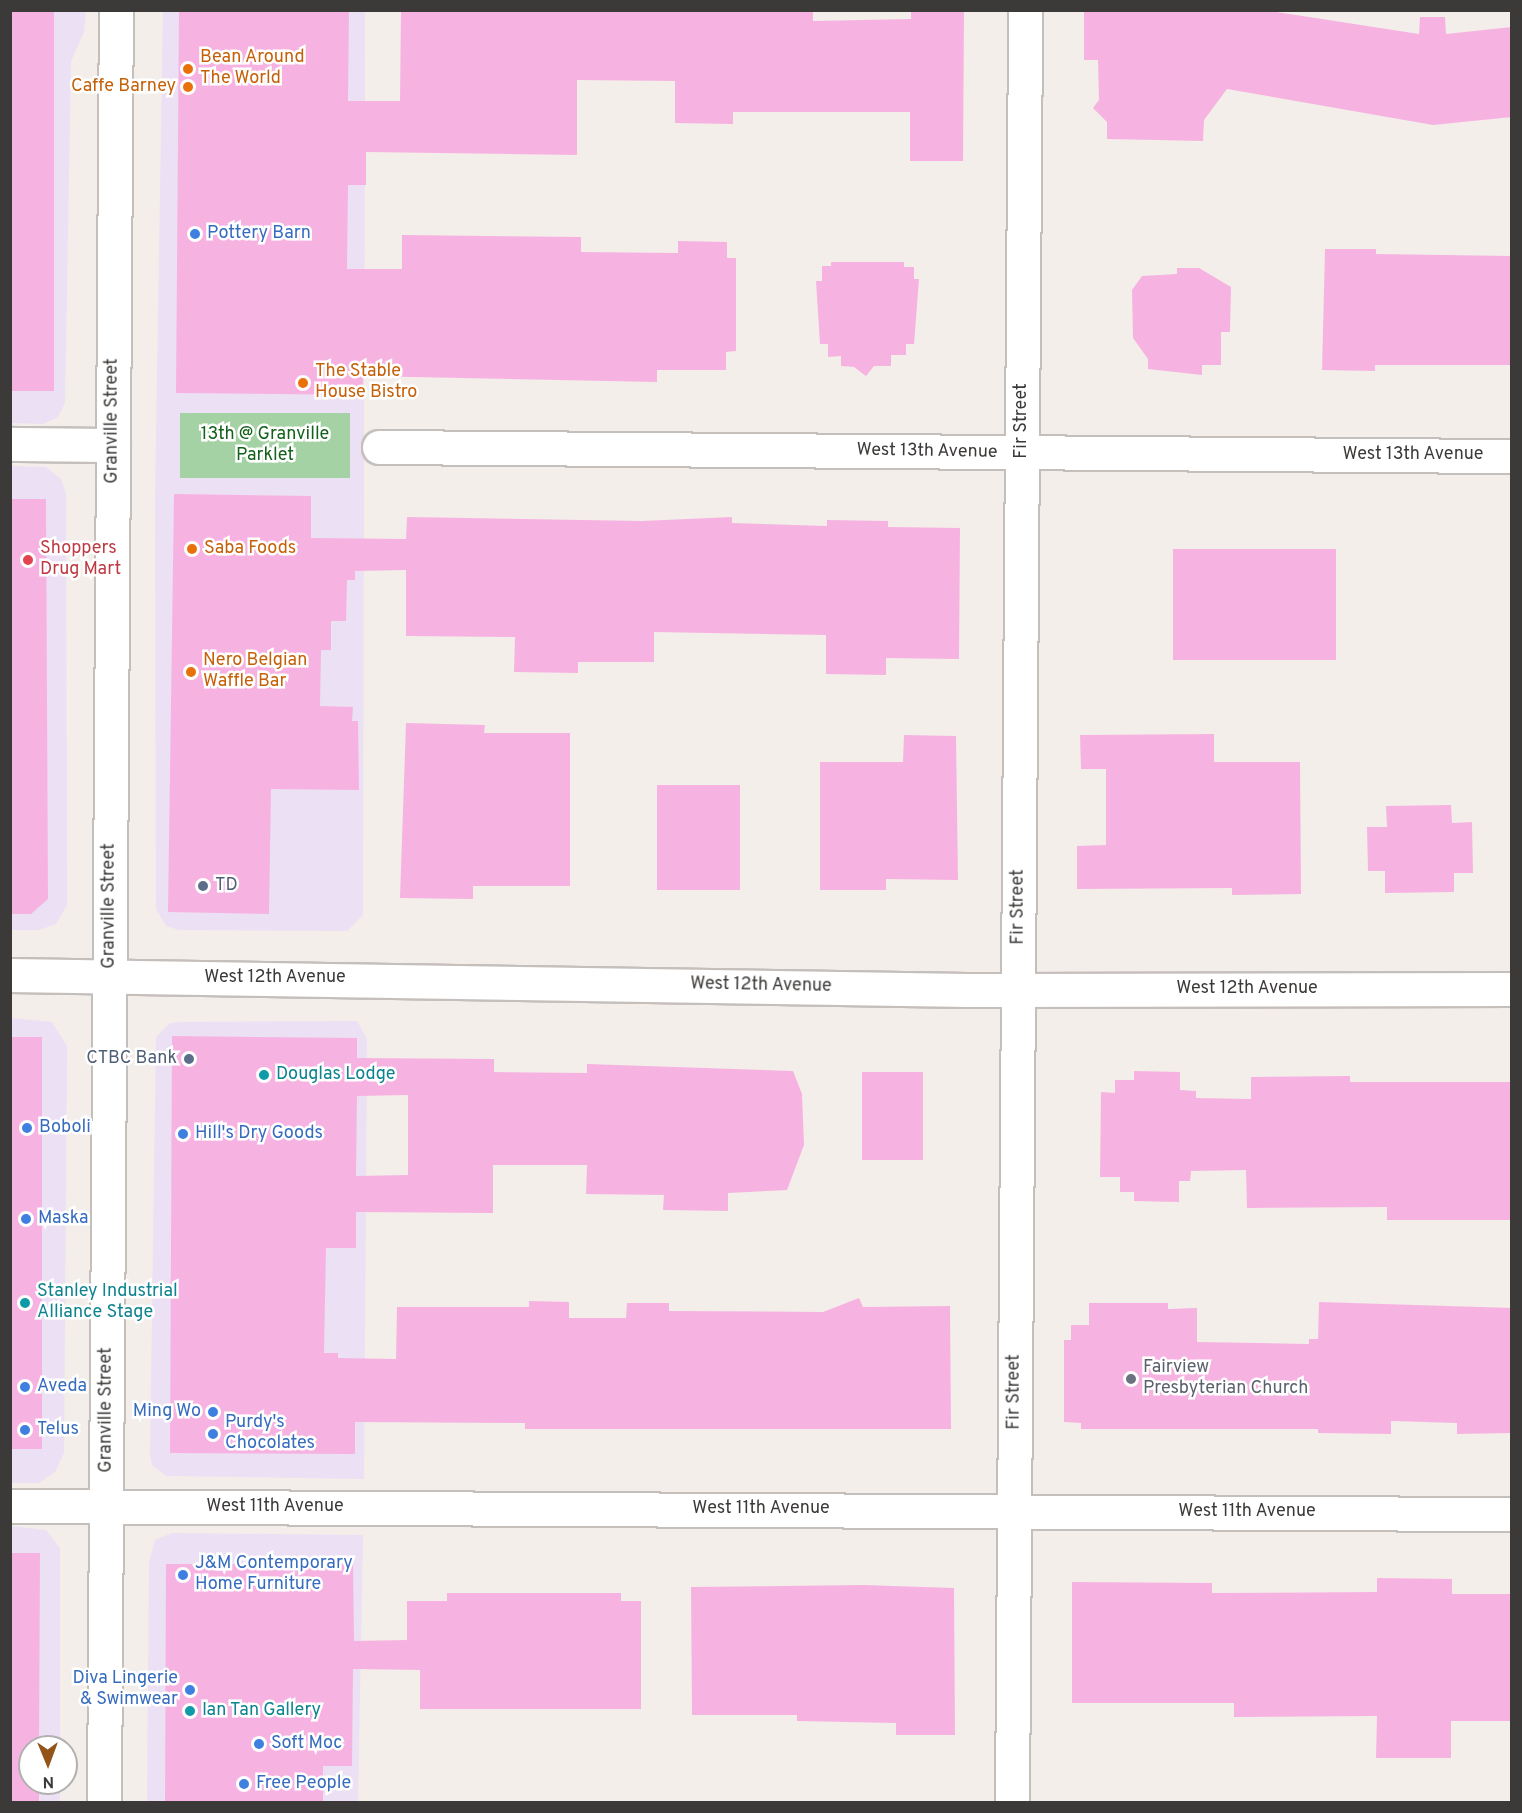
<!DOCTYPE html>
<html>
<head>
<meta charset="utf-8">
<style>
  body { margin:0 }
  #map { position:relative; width:1522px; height:1813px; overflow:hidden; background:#f3eeea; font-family:Overpass,sans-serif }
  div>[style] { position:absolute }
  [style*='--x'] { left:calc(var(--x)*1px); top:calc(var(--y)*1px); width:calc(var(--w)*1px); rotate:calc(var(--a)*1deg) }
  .commercial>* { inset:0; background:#ece0f4 }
  .green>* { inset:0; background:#a5d2a4; transform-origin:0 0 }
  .building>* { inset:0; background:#f6b3e1; transform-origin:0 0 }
  .roads { filter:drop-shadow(2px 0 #c5bfbc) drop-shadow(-2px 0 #c5bfbc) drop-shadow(0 2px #c5bfbc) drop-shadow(0 -2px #c5bfbc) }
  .minor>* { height:33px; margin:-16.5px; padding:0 16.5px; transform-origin:16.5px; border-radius:16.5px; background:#fff }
  .tertiary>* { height:33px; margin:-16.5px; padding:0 16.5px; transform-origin:16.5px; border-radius:16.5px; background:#fff }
  .trunk>* { height:33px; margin:-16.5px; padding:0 16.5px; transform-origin:16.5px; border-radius:16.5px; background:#fff }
  .dots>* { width:16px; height:16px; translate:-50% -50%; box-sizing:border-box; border:3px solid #fff; border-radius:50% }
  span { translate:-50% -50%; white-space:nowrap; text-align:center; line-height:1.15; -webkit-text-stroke:5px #fff; paint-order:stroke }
  .food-label { font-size:18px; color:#c56008 }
  .left { translate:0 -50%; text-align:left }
  .right { translate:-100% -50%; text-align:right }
  .shop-label { font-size:18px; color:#366cbe }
  .street-label { font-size:18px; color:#3c3a38 }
  .park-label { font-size:18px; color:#13611a }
  .health-label { font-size:18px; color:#be3a42 }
  .service-label { font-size:18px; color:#4e5e75 }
  .culture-label { font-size:18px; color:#0d838f }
  .worship-label { font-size:18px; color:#5b616d }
  .frame { position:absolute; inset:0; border:12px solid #3c3a38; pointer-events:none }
  .north { position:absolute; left:18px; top:1735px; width:60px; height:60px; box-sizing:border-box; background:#fff; border:2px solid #b1b0af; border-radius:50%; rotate:179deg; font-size:16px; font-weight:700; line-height:24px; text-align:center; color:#3c3a38 }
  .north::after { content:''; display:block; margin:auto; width:21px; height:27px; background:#925418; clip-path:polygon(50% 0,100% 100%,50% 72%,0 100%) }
</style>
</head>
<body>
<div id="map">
  <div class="commercial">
    <div style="clip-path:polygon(11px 11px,86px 11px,84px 32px,71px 61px,65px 403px,58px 417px,43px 424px,11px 423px)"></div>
    <div style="clip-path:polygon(163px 11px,365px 11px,363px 915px,347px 931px,179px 930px,166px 926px,156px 909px,155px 500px)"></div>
    <div style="clip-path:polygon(11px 466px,46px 467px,61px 479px,66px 494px,67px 905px,56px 924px,39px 930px,11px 930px)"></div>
    <div style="clip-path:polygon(11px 1018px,52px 1022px,67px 1046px,64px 1453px,55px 1472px,39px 1483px,11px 1483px)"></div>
    <div style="clip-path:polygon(357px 1021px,367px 1039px,364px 1479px,166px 1476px,152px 1465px,150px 1454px,156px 1037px,170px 1023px,182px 1022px)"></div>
    <div style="clip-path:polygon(11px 1526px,46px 1530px,60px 1548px,60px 1747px,30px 1747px,30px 1783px,60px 1783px,60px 1802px,11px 1802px)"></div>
    <div style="clip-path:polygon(172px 1533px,363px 1535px,358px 1802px,147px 1802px,149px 1563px,155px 1540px)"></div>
  </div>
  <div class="green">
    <div style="left:180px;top:413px;width:170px;height:65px"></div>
  </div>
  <div class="building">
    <div style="left:10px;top:10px;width:44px;height:381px"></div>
    <div style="clip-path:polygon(179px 10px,349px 10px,348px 101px,400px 101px,401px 10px,813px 10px,813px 21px,911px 19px,911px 10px,964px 10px,963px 161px,910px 161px,910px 112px,733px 112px,733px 124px,675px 123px,675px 81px,577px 80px,577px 155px,366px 152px,366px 185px,348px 185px,347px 269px,402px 269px,402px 235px,581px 237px,581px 252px,678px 253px,678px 241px,727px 242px,727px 258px,736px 258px,736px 351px,726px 352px,726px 370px,657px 370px,657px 382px,363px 376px,363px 395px,176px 393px)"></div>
    <div style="clip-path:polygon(1084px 10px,1264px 10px,1419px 34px,1420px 17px,1445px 17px,1446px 34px,1512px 27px,1512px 117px,1433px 125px,1227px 89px,1204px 120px,1203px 141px,1107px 139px,1107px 122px,1093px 108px,1099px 100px,1098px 60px,1084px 60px)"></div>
    <div style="clip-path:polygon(1325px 249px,1376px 249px,1376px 254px,1512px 256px,1512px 365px,1375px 365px,1375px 371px,1322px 370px)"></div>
    <div style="clip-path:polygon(831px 262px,904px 262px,904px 267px,914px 267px,914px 279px,919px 279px,914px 344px,906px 344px,906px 355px,891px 355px,891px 366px,874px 366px,866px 376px,854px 367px,841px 366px,841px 356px,828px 357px,828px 344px,820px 344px,816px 281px,822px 281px,822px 266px,831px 266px)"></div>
    <div style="clip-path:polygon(1177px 268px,1199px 268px,1231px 287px,1230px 332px,1221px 332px,1221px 365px,1202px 365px,1202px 375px,1148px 369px,1148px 359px,1133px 338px,1132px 290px,1142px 276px,1177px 274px)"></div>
    <div style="clip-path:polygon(174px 494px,311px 496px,311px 538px,406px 539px,407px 517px,642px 521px,732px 517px,732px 523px,827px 526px,827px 520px,888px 521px,888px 527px,960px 528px,959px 659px,886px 658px,886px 675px,826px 674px,826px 635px,654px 632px,654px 662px,578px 662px,578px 673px,514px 672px,515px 637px,406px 636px,406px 570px,355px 571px,355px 580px,347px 580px,346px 621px,331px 621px,331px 650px,321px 650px,320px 706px,353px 707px,352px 721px,358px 721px,359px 790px,271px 789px,269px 914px,168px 912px)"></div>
    <div style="clip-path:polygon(10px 499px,46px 499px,48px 899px,31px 914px,10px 914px)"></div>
    <div style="left:1173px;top:549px;width:163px;height:111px"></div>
    <div style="clip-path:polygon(406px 723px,485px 725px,484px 733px,570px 733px,570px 886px,473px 886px,473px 899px,400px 898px)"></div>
    <div style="clip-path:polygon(1214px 734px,1214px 762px,1300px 762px,1301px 894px,1232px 895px,1232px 888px,1077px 889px,1077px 846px,1106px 845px,1106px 769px,1081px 769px,1080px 735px)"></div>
    <div style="clip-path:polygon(904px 735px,956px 736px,958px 880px,886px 879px,886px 890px,820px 890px,820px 762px,903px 762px)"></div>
    <div style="left:657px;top:785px;width:83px;height:105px"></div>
    <div style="clip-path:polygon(1451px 805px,1452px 823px,1472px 822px,1473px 873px,1454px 873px,1454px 892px,1385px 893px,1385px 871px,1368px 871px,1367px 827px,1387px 827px,1386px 806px)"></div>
    <div style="clip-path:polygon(evenodd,172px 1036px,357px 1038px,357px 1058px,494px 1059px,494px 1072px,587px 1073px,587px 1064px,793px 1071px,802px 1094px,804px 1145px,787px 1190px,728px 1193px,728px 1211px,663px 1210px,664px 1195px,586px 1194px,587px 1165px,493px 1165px,493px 1213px,356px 1212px,356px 1248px,326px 1248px,324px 1353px,338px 1353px,338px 1358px,396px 1359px,397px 1307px,529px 1307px,529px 1301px,569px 1302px,569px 1318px,626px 1318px,627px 1303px,669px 1303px,669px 1311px,823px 1312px,859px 1298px,863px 1307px,950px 1306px,951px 1429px,525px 1429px,525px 1423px,355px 1422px,355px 1454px,170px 1453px,172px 1036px,408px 1095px,408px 1175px,356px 1176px,357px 1096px,408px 1095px)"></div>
    <div style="left:10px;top:1037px;width:32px;height:412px"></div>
    <div style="clip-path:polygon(1134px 1071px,1180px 1072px,1180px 1090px,1196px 1091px,1196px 1098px,1251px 1099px,1251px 1077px,1350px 1076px,1350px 1082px,1512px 1082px,1512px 1220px,1387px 1220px,1387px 1207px,1247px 1208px,1246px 1170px,1191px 1171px,1190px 1181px,1179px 1181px,1179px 1202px,1134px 1201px,1134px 1192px,1120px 1192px,1120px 1177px,1100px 1177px,1101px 1092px,1115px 1093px,1115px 1080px,1134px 1080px)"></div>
    <div style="left:862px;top:1072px;width:61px;height:88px"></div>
    <div style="clip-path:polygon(1319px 1302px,1512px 1308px,1512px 1433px,1457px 1434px,1457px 1423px,1391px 1421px,1391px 1434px,1318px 1433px,1318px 1429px,1081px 1429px,1081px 1423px,1064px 1422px,1064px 1340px,1071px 1340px,1071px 1325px,1089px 1325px,1089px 1303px,1168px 1303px,1168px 1309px,1197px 1308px,1197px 1342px,1309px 1344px,1309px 1339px,1318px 1339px)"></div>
    <div style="clip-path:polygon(10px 1553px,40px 1553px,39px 1747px,30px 1747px,30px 1783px,39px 1783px,39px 1803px,10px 1803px)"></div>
    <div style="clip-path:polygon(166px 1564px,353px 1564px,354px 1641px,407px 1640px,407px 1601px,447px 1601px,447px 1593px,621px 1593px,621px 1601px,641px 1601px,641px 1709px,420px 1709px,420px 1670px,353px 1669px,352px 1766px,323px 1766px,323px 1803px,165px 1803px)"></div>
    <div style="clip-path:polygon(1377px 1578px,1452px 1579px,1452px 1594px,1512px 1594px,1512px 1721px,1451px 1721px,1451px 1758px,1376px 1758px,1377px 1716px,1234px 1717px,1234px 1703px,1072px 1703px,1072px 1582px,1212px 1583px,1212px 1593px,1377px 1592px)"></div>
    <div style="clip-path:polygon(863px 1585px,954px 1588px,955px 1735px,896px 1735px,896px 1723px,797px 1721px,797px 1715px,692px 1715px,691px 1587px)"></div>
  </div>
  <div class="roads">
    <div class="minor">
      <div style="--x:10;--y:444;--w:103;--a:0.6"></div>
      <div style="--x:379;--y:447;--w:1133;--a:0.46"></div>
      <div style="--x:10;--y:1506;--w:1502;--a:0.31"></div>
    </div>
    <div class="tertiary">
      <div style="--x:10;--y:975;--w:957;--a:0.9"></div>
      <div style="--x:967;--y:990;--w:545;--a:-0.11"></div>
      <div style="--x:1012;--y:1802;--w:1792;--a:-89.58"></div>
    </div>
    <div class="trunk">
      <div style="--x:104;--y:1802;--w:1792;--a:-89.62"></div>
    </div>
  </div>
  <div class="dots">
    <div style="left:188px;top:69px;background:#e8710a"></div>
    <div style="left:188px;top:87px;background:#e8710a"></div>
    <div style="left:195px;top:234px;background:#3f7fe0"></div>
    <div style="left:303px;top:383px;background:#e8710a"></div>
    <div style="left:192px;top:549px;background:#e8710a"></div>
    <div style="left:28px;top:560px;background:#e0444e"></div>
    <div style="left:191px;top:672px;background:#e8710a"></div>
    <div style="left:203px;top:886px;background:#5c6f8a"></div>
    <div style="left:189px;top:1059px;background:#5c6f8a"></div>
    <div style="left:264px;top:1075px;background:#0f9aa8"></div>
    <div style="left:27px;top:1128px;background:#3f7fe0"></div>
    <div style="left:183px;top:1134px;background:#3f7fe0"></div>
    <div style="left:26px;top:1219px;background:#3f7fe0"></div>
    <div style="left:25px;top:1303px;background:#0f9aa8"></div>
    <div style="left:1131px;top:1379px;background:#6b7280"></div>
    <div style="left:25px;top:1387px;background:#3f7fe0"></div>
    <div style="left:213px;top:1412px;background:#3f7fe0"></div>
    <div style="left:25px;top:1430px;background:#3f7fe0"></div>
    <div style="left:213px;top:1434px;background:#3f7fe0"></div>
    <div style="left:183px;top:1575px;background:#3f7fe0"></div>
    <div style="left:190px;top:1690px;background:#3f7fe0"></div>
    <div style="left:190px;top:1711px;background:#0f9aa8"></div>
    <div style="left:259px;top:1744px;background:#3f7fe0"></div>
    <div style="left:244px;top:1784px;background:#3f7fe0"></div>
  </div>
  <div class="food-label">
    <span class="left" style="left:200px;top:69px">Bean Around<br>The World</span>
    <span class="right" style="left:176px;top:87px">Caffe Barney</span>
    <span class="left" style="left:315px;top:383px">The Stable<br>House Bistro</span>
    <span class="left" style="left:204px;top:549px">Saba Foods</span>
    <span class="left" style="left:203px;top:672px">Nero Belgian<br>Waffle Bar</span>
  </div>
  <div class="shop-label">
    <span class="left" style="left:207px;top:234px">Pottery Barn</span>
    <span class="left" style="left:39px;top:1128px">Boboli</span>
    <span class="left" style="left:195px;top:1134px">Hill's Dry Goods</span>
    <span class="left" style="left:38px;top:1219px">Maska</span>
    <span class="left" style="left:37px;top:1387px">Aveda</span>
    <span class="right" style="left:201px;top:1412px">Ming Wo</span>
    <span class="left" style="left:225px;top:1434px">Purdy's<br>Chocolates</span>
    <span class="left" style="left:37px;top:1430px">Telus</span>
    <span class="left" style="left:195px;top:1575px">J&amp;M Contemporary<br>Home Furniture</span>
    <span class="right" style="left:178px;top:1690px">Diva Lingerie<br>&amp; Swimwear</span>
    <span class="left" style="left:271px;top:1744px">Soft Moc</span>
    <span class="left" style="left:256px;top:1784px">Free People</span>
  </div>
  <div class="street-label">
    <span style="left:113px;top:421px;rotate:-90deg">Granville Street</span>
    <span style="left:1022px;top:421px;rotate:-90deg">Fir Street</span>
    <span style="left:927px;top:452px;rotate:1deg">West 13th Avenue</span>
    <span style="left:1413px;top:455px">West 13th Avenue</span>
    <span style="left:110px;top:906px;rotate:-90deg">Granville Street</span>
    <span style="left:1019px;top:907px;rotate:-90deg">Fir Street</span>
    <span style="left:275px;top:978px">West 12th Avenue</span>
    <span style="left:761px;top:986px;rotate:1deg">West 12th Avenue</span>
    <span style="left:1247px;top:989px">West 12th Avenue</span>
    <span style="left:1015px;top:1392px;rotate:-90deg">Fir Street</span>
    <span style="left:107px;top:1410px;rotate:-90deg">Granville Street</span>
    <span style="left:275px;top:1507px">West 11th Avenue</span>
    <span style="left:761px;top:1509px">West 11th Avenue</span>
    <span style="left:1247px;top:1512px">West 11th Avenue</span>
  </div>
  <div class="park-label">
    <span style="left:265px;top:446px">13th @ Granville<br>Parklet</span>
  </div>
  <div class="health-label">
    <span class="left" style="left:40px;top:560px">Shoppers<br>Drug Mart</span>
  </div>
  <div class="service-label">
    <span class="left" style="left:215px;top:886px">TD</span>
    <span class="right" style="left:177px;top:1059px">CTBC Bank</span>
  </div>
  <div class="culture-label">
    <span class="left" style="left:276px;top:1075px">Douglas Lodge</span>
    <span class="left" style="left:37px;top:1303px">Stanley Industrial<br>Alliance Stage</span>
    <span class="left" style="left:202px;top:1711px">Ian Tan Gallery</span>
  </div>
  <div class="worship-label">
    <span class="left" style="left:1143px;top:1379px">Fairview<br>Presbyterian Church</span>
  </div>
  <div class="frame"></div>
  <div class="north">N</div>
</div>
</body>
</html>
